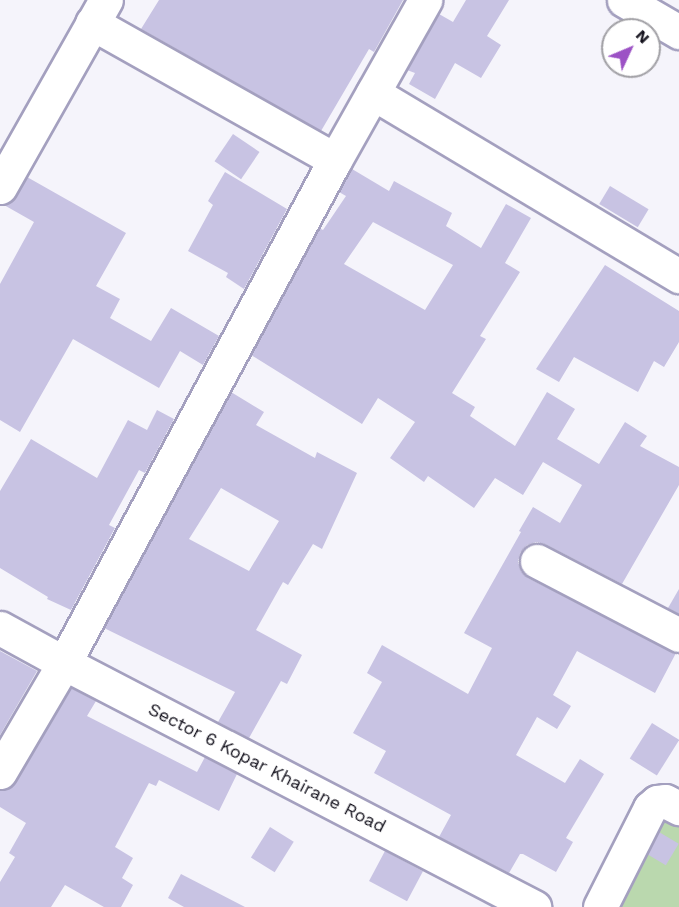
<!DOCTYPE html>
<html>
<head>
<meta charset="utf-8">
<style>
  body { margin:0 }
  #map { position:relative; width:679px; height:907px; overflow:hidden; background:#f5f4fb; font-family:"Work Sans",sans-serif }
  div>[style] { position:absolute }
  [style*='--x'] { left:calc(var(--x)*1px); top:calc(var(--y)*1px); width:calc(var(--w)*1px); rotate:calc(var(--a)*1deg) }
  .green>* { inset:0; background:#bad8ae }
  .building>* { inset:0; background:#c8c3e3; transform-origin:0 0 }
  .roads { filter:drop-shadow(2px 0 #a4a0bf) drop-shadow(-2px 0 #a4a0bf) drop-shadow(0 2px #a4a0bf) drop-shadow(0 -2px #a4a0bf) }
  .minor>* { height:33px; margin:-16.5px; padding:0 16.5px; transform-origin:16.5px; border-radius:16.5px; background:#fff }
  span { translate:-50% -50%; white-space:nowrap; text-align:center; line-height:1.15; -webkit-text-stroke:5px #fff; paint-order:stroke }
  .street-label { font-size:18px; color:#14121d }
  .north { position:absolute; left:601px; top:18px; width:60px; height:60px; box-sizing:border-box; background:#fff; border:2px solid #a1a0a5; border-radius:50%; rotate:46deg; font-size:16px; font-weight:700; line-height:24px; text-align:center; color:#14121d }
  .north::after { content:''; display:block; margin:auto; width:21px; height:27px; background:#9c52c5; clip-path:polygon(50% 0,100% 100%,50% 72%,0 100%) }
</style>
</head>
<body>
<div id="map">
  <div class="green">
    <div style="clip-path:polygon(644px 804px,679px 825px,679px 907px,585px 907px)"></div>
  </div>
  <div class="building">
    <div style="clip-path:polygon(159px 0,403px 0,374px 52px,369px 49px,321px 131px,141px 29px)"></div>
    <div style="clip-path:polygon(466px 0,509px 0,487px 36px,501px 45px,481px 78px,455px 63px,435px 99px,409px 84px,415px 73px,407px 70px,439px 14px,453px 22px)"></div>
    <div style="left:233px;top:134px;width:32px;height:33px;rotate:34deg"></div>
    <div style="clip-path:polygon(evenodd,352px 169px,389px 191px,394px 181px,452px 213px,446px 226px,481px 248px,506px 204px,531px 218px,505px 263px,520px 272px,480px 336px,486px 339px,452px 393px,475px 407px,470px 416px,515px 446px,547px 392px,575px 409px,557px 439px,599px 464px,625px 422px,647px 436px,640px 446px,679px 467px,679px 485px,622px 584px,545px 544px,536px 542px,527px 545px,520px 553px,518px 562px,521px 571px,528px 578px,676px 653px,655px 693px,577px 651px,553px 695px,571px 706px,557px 729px,537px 717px,516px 755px,565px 783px,580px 759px,604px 774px,566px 838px,573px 842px,556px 872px,523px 854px,520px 854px,509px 873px,439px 837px,451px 815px,374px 773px,386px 751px,353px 733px,382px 682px,367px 673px,382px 645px,468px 694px,492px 648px,464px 633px,521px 532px,519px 531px,533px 507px,560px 523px,582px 485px,543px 462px,523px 495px,495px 478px,474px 508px,428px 476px,424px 482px,390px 458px,415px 422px,378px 398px,362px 424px,251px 355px,319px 228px,323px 230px,346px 196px,339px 192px,352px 169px,373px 222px,453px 265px,425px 310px,344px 264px,373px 222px)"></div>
    <div style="clip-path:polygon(225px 172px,287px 209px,244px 289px,226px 277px,228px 273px,188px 251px,213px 205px,208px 201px)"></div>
    <div style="clip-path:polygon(27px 177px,126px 233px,96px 286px,120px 299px,110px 318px,151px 341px,171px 308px,219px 336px,203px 365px,180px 351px,159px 388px,73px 339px,20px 432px,0 420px,0 284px,34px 222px,4px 205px,16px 197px)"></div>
    <div style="left:610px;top:186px;width:45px;height:21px;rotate:31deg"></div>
    <div style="clip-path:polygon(605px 265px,679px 311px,679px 342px,664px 367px,654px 361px,638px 392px,574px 357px,559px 382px,536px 369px)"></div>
    <div style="clip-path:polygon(evenodd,231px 392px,264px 412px,256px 425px,315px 458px,317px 452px,357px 473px,322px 549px,313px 544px,288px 585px,283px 582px,256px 630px,302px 655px,287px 684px,281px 681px,249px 738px,218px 722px,235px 692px,104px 628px,231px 392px,221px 488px,279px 521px,249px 571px,189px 539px,221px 488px)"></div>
    <div style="clip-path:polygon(157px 410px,174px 419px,145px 473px,139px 470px,109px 525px,115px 528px,71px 610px,47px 599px,48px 597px,0 568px,0 491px,31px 439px,97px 478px,128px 420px,147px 430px)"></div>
    <div style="clip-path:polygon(679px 589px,679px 614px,668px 608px)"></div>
    <div style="clip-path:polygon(0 651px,37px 671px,0 735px)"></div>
    <div style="clip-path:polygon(71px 688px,96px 701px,87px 716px,197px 772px,205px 757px,237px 774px,219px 811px,159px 780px,156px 786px,149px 783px,115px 847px,133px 858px,122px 878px,133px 885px,121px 907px,104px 907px,65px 885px,51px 907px,0 907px,0 882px,15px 857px,9px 853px,26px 823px,0 807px,0 791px,10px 788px,16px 782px)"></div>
    <div style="left:652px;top:723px;width:32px;height:42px;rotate:32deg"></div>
    <div style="left:270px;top:827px;width:28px;height:36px;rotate:32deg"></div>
    <div style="left:659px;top:832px;width:23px;height:25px;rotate:31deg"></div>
    <div style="left:385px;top:851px;width:43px;height:34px;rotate:28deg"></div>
    <div style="clip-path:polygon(181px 874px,245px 907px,184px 907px,168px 898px)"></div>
  </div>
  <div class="roads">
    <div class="minor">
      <div style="--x:624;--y:0;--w:64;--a:30.2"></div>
      <div style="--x:92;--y:23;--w:279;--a:29.4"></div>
      <div style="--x:373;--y:93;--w:357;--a:30.9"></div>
      <div style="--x:0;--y:187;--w:215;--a:-60.5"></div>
      <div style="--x:537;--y:561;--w:160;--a:27.5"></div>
      <div style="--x:0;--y:628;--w:73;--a:28.7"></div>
      <div style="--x:64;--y:663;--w:530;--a:27.44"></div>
      <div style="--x:0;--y:772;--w:126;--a:-59.6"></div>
      <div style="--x:64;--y:663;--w:571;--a:-61.69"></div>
      <div style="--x:335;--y:160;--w:184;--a:-60.6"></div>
      <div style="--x:600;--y:907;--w:111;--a:-63.2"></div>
      <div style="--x:650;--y:808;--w:9;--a:-41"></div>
      <div style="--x:657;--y:802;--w:8;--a:-7"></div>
      <div style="--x:665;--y:801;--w:16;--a:27"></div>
    </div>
  </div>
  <div class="street-label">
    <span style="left:267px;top:768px;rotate:27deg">Sector 6 Kopar Khairane Road</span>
  </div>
  <div class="north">N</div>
</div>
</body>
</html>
